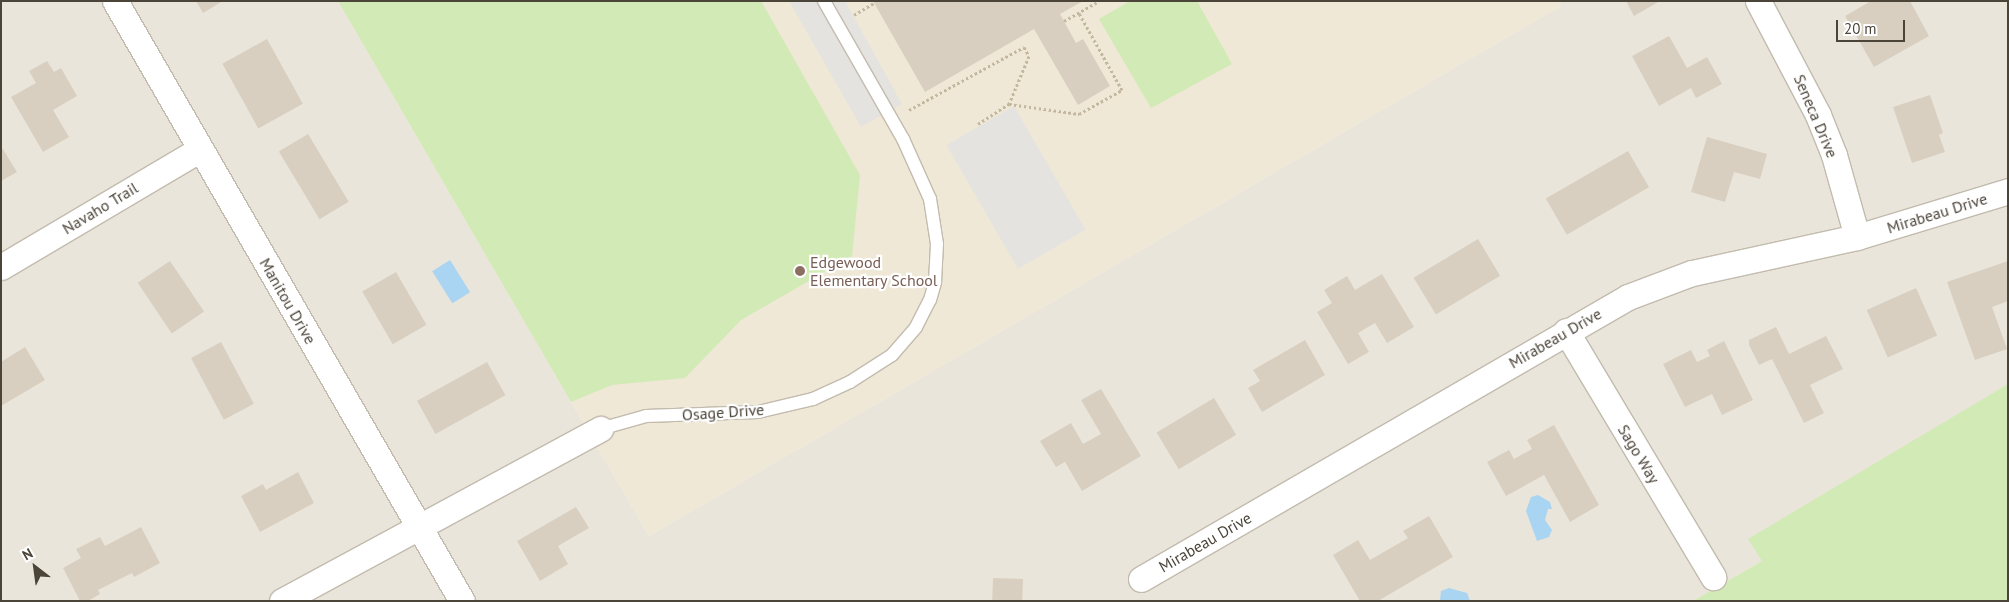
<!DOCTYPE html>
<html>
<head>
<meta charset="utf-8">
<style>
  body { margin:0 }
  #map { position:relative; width:2009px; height:602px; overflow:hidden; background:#f6f3ec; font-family:"PT Sans",sans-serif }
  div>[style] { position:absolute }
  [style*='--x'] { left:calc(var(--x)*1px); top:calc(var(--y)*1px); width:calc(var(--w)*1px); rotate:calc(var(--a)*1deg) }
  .residential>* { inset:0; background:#eae5da }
  .education>* { inset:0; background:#efe8d6 }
  .green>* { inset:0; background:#d2eab5 }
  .parking>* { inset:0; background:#e5e3e0; transform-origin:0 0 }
  .water>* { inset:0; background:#a9d4f2; transform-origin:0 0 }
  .building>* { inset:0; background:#d8cfc1; transform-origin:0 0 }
  .path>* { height:3px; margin-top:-1.5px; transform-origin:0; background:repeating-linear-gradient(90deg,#c4b79f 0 2.5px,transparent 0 5px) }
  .roads { filter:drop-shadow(1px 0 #c2bbae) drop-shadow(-1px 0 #c2bbae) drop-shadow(0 1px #c2bbae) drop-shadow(0 -1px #c2bbae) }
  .lane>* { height:12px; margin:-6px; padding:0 6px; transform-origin:6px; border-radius:6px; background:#fff }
  .street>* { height:25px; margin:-12.5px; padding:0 12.5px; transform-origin:12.5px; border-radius:12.5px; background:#fff }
  .dots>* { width:14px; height:14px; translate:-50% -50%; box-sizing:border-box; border:2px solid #fff; border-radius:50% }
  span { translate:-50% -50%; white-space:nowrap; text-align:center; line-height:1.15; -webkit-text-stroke:4.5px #fff; paint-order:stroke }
  .street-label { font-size:16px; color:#4b4439 }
  .education-label { font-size:16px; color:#785e54 }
  .left { translate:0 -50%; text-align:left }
  .frame { position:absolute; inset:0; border:2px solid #4b4439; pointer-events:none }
  .north { position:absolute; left:10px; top:542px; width:50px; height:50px; -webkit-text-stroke:4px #fff; paint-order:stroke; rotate:330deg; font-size:14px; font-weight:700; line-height:20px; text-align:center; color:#4b4439 }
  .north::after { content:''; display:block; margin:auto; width:18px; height:22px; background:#4b4439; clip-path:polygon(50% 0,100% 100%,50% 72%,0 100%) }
  .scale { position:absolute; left:1836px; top:20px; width:69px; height:22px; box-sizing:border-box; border:2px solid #4b4439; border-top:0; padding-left:6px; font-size:15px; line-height:18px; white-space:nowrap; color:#4b4439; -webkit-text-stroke:4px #fff; paint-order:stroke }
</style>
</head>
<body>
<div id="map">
  <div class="residential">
    <div style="clip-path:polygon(1px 1px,338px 1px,649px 536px,1561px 6px,1558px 1px,2008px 1px,2008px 418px,1693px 601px,1px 601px)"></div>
  </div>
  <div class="education">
    <div style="clip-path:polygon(338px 1px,1558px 1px,1561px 6px,649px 536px)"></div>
  </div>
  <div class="green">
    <div style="clip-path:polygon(338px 1px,761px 1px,860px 175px,852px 256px,741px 320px,685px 378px,612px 385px,571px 402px)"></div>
    <div style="clip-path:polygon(1130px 1px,1197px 1px,1232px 64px,1151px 108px,1099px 19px)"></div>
    <div style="clip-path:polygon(2008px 384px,2008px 601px,1693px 601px,1762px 561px,1748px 539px)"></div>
  </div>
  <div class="parking">
    <div style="clip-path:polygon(789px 1px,845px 1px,902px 104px,861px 127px)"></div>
    <div style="left:1014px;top:106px;width:143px;height:78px;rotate:60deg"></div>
  </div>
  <div class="water">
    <div style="left:450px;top:260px;width:38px;height:21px;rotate:58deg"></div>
    <div style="clip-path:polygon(1538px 495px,1550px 502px,1552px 509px,1548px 509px,1545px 520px,1552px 530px,1549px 537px,1537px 541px,1526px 511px,1531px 497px)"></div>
    <div style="clip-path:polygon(1449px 588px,1467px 593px,1470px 601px,1440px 601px,1441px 591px)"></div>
  </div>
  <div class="building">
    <div style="clip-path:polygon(196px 1px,223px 1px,203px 13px)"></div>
    <div style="clip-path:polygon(873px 1px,1083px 1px,1060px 14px,1076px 43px,1083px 39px,1110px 86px,1078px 105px,1034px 29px,925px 92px)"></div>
    <div style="clip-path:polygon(1626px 1px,1660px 1px,1634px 16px)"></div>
    <div style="clip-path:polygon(1871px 1px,1910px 1px,1929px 36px,1874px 67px,1845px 16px)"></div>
    <div style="clip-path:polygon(1669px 36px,1687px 68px,1707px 57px,1722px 84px,1696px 98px,1691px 88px,1659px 106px,1632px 56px)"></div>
    <div style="left:267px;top:39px;width:74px;height:51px;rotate:61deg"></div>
    <div style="clip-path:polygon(47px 61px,54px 72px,61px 68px,77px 96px,53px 110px,69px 137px,43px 152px,11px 97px,36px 83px,29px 71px)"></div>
    <div style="clip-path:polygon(1930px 95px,1943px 133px,1939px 135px,1945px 152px,1912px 163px,1893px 107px)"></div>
    <div style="left:308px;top:134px;width:79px;height:34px;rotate:59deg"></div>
    <div style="clip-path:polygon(1707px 137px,1767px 154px,1760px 179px,1734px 172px,1725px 202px,1691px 192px)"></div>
    <div style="clip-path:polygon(1px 146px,17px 172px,1px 181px)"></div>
    <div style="left:1628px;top:151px;width:42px;height:95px;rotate:60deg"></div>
    <div style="left:1478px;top:239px;width:43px;height:75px;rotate:59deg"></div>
    <div style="left:170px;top:261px;width:61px;height:39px;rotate:56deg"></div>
    <div style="clip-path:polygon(2008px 261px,2008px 301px,1992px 307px,2007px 349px,1975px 360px,1947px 282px)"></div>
    <div style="left:396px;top:272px;width:61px;height:39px;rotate:60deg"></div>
    <div style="clip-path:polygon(1382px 274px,1414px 327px,1387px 343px,1375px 323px,1358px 333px,1369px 352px,1348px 364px,1317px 312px,1332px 303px,1324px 290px,1347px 276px,1355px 290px)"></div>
    <div style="left:1916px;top:288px;width:52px;height:54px;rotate:66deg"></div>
    <div style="clip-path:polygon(1776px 327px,1789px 354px,1826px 336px,1843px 369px,1810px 385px,1824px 413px,1804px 423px,1772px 359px,1759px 365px,1749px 345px,1749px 340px)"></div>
    <div style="clip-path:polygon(1305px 340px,1325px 375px,1262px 412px,1248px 388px,1260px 381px,1253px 370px)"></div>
    <div style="clip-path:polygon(1724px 341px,1753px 400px,1722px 415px,1712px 394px,1685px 407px,1663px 364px,1691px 350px,1697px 362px,1710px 356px,1707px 350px)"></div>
    <div style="left:221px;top:342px;width:70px;height:34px;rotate:62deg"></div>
    <div style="clip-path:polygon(25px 347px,45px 380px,1px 406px,1px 362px)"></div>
    <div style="left:487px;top:362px;width:38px;height:80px;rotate:61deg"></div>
    <div style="clip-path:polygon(1101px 389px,1141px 456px,1082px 491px,1065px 462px,1056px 467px,1040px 441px,1071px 423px,1083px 444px,1101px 434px,1081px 400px)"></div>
    <div style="left:1214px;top:398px;width:43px;height:67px;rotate:59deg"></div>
    <div style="clip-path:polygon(1554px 425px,1599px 505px,1570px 522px,1544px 475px,1506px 496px,1487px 462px,1509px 450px,1514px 459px,1532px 449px,1527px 440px)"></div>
    <div style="clip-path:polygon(298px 472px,314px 503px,260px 532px,241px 496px,263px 484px,266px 490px)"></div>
    <div style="clip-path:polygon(576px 507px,589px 528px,558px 546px,568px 564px,540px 581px,517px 541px)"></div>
    <div style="clip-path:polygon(1429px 516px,1453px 557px,1378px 601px,1360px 601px,1333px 555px,1358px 540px,1370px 560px,1408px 538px,1403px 531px)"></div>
    <div style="clip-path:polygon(141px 527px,160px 563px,134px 577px,132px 573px,98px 590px,100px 594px,88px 601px,80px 601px,63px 568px,81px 558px,76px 549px,100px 537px,105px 546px)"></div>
    <div style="left:993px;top:578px;width:30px;height:23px;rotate:2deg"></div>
  </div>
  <div class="path">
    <div style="--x:854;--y:15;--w:23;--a:-31"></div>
    <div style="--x:1064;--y:21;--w:40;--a:-29.7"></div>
    <div style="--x:909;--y:110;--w:131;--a:-28.7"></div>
    <div style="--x:1024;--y:47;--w:10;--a:61"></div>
    <div style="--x:1029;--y:56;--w:52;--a:112.6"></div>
    <div style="--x:1009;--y:104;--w:71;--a:8.1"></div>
    <div style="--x:1079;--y:114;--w:49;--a:-29.2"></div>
    <div style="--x:1122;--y:90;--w:88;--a:-119.2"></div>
    <div style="--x:978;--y:124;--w:37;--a:-33"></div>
  </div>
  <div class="roads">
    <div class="lane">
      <div style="--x:600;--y:429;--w:48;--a:-15.8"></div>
      <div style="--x:646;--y:416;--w:112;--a:-2"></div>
      <div style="--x:758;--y:412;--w:57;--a:-13.3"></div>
      <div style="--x:813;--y:399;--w:41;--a:-24.7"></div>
      <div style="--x:850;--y:382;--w:50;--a:-32.7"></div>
      <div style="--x:892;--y:355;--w:37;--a:-49"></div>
      <div style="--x:916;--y:327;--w:30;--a:-63"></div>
      <div style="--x:930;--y:300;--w:19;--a:-74"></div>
      <div style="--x:935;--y:282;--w:38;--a:-87"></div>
      <div style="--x:937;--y:244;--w:46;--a:-98.8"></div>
      <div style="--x:930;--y:199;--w:66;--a:-114.2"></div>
      <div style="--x:903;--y:139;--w:159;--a:-119.8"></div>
    </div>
    <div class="street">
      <div style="--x:115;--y:1;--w:693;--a:59.96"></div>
      <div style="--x:1758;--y:1;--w:129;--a:62.2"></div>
      <div style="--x:1818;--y:115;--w:43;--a:68.2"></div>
      <div style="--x:1834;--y:155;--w:85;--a:74.3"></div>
      <div style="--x:1;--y:267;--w:230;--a:-30.6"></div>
      <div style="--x:1566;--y:331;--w:287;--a:59.1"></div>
      <div style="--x:1141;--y:579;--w:563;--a:-30.07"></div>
      <div style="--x:1628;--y:297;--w:68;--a:-20.6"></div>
      <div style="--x:1692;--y:273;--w:169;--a:-12.3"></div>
      <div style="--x:1857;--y:237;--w:158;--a:-16.9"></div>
      <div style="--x:282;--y:601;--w:362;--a:-28.4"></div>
    </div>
  </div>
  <div class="dots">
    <div style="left:800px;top:271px;background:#8d6e63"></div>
  </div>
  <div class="street-label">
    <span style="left:1816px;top:116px;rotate:67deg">Seneca Drive</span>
    <span style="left:100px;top:208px;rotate:-31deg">Navaho Trail</span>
    <span style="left:1937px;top:213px;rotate:-17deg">Mirabeau Drive</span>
    <span style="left:288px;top:301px;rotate:60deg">Manitou Drive</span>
    <span style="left:1555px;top:338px;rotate:-30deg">Mirabeau Drive</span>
    <span style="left:723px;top:412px;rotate:-4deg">Osage Drive</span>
    <span style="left:1639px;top:454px;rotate:59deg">Sago Way</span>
    <span style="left:1205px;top:542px;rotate:-30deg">Mirabeau Drive</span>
  </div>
  <div class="education-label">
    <span class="left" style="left:810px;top:271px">Edgewood<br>Elementary School</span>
  </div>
  <div class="frame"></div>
  <div class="north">N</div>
  <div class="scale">20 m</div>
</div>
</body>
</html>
